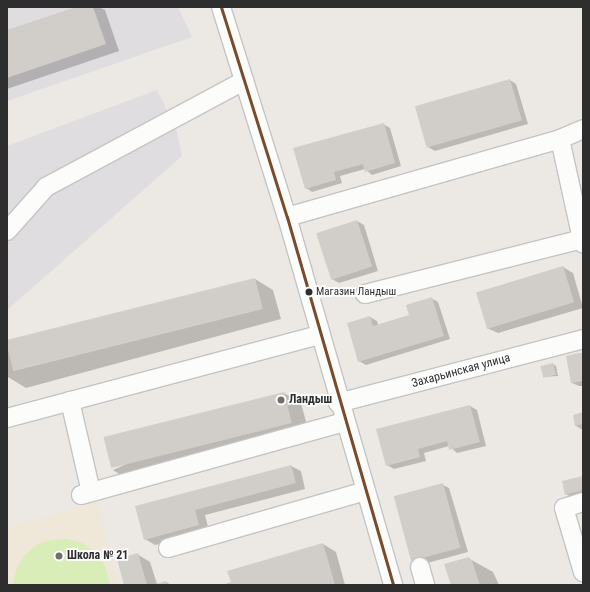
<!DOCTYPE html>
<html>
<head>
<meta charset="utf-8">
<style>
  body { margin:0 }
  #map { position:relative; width:590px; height:592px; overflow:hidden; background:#ece8e3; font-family:"Roboto Condensed",sans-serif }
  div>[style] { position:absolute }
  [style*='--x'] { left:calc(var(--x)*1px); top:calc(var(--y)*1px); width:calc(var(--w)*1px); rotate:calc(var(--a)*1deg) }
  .industrial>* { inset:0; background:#dfdddf }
  .education>* { inset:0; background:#efe7d7 }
  .pitch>* { inset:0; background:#d8edb8 }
  .shadow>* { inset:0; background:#0003 }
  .building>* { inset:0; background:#d1ceca; transform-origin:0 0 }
  .roads { filter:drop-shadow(1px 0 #c5c4c4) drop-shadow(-1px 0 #c5c4c4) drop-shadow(0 1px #c5c4c4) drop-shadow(0 -1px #c5c4c4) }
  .minor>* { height:18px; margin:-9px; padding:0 9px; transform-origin:9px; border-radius:9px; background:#fcfcfb }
  .bus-1>* { height:3px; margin:-1.5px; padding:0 1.5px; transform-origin:1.5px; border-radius:1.5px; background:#7a4b2a }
  .dots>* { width:11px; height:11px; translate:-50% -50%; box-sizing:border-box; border:2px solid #fff; border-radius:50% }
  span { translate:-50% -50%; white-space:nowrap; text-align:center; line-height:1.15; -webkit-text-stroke:3.5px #fff; paint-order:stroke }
  .bus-label { font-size:11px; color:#2e2e2e }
  .left { translate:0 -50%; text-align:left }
  .street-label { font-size:12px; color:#2e2e2e }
  .poi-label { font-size:12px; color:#2e2e2e; font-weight:700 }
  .frame { position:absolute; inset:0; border:8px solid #2e2e2e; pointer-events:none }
</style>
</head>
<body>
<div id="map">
  <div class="industrial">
    <div style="clip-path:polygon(7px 7px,178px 7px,192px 37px,7px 101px)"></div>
    <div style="clip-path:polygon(157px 90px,176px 128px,182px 156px,7px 310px,7px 146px)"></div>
  </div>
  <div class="education">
    <div style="clip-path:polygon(97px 502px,119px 585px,7px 585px,7px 528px)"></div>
  </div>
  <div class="pitch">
    <div style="clip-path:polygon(67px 539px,82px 543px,96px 553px,105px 566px,110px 585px,13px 585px,16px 570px,24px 556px,36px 545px,51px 540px)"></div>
  </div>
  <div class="shadow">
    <div style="clip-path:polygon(79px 7px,99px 7px,105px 10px,119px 51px,7px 89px,7px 31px)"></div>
    <div style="clip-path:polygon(510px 80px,516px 84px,528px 124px,435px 151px,428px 147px)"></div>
    <div style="clip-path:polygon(383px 124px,390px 128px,401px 166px,372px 175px,365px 169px,340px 176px,342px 183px,312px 192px,306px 188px)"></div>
    <div style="clip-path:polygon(357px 221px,364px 225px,378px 271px,339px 283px,332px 279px)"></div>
    <div style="clip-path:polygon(563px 267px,573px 273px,583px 308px,498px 333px,487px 328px)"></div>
    <div style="clip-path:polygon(255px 279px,273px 290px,281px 319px,26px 388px,8px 377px,7px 346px)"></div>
    <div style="clip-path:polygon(431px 298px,438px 302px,450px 339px,366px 365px,359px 361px,370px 317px,377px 321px,378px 325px,411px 315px)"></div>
    <div style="clip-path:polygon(583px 355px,583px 386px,579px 386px,572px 383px)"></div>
    <div style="clip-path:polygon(553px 364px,556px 366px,558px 376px,543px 377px)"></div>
    <div style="clip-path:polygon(284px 393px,301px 403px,309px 433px,130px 481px,113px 470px)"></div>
    <div style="clip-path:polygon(470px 406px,477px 410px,486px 446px,457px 453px,449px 446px,424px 453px,426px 461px,394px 469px,387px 465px)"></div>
    <div style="clip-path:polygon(583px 414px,583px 430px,576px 426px,574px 416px)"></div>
    <div style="clip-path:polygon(291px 466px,301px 471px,305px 489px,205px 515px,209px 531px,155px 545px,145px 539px,137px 507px)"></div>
    <div style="clip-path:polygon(583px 477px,583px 498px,576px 500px,566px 494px)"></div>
    <div style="clip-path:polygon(443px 485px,449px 488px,468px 552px,420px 565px)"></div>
    <div style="clip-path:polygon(323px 544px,336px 552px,345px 585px,224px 585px)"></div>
    <div style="clip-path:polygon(137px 554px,150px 562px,157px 584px,166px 582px,171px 585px,125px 585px)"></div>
    <div style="clip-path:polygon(468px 558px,493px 572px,499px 585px,452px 585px)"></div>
  </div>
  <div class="building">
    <div style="clip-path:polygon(76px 7px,93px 7px,106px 44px,7px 78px,7px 30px)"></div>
    <div style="left:510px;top:79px;width:43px;height:99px;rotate:74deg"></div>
    <div style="clip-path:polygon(384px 123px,395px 163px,365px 172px,363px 164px,334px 172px,336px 180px,305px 189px,293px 148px)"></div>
    <div style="left:357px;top:220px;width:49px;height:43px;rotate:72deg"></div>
    <div style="left:563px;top:266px;width:38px;height:91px;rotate:73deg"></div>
    <div style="left:255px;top:278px;width:32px;height:257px;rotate:76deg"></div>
    <div style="clip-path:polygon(432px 297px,444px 336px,358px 362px,347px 323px,370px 316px,373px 326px,409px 315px,406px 305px)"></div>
    <div style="clip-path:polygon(579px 353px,583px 353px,583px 381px,571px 383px,566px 356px)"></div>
    <div style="left:553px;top:363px;width:12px;height:13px;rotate:76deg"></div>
    <div style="left:284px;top:392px;width:32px;height:186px;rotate:76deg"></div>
    <div style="clip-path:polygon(470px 405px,480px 442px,449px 450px,447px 441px,418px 449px,420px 457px,386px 466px,376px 429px)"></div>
    <div style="clip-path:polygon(583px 412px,583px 424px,575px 426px,573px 415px)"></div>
    <div style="clip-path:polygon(291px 465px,296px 483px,195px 510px,199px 525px,144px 540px,135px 506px)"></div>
    <div style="clip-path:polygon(583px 476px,583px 490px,565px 495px,562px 481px)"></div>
    <div style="left:443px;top:483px;width:67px;height:51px;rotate:75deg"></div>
    <div style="clip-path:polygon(323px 543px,335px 585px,222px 585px,231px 582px,227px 571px)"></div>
    <div style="clip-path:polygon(138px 553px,147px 585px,124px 585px,117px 559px)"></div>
    <div style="clip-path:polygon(469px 557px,472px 561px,480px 585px,451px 585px,444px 564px)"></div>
    <div style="clip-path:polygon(166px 581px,167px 585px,153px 585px)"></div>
  </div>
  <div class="roads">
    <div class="minor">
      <div style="--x:221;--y:7;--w:220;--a:72.6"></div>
      <div style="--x:287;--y:217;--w:383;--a:73.9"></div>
      <div style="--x:560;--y:139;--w:107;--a:77.6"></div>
      <div style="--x:287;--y:217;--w:284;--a:-15.9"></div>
      <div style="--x:560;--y:139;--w:25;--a:-23"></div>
      <div style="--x:7;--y:231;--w:59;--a:-48.4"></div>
      <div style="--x:46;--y:187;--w:225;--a:-28.2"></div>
      <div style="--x:365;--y:294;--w:225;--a:-14.2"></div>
      <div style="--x:70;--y:401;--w:93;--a:77"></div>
      <div style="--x:338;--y:403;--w:253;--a:-14.6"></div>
      <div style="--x:7;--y:418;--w:323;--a:-14.9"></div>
      <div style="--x:81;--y:495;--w:274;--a:-15.5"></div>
      <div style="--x:583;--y:502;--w:20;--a:162"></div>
      <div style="--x:564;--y:508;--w:67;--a:73.5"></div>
      <div style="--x:168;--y:548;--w:206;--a:-16.1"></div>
      <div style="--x:420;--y:567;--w:19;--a:74"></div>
    </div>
  </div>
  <div class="bus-1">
    <div style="--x:221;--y:7;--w:220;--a:72.6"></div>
    <div style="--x:287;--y:217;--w:383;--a:73.9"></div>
  </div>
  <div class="dots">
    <div style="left:309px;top:292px;background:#2e2e2e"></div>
    <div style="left:281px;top:400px;background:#706f6d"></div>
    <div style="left:59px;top:556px;background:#706f6d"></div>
  </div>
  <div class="bus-label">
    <span class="left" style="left:316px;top:292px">Магазин Ландыш</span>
  </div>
  <div class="street-label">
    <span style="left:461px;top:371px;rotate:-15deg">Захарьинская улица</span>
  </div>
  <div class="poi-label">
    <span class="left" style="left:289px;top:400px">Ландыш</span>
    <span class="left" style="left:67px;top:556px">Школа № 21</span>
  </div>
  <div class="frame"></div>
</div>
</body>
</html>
